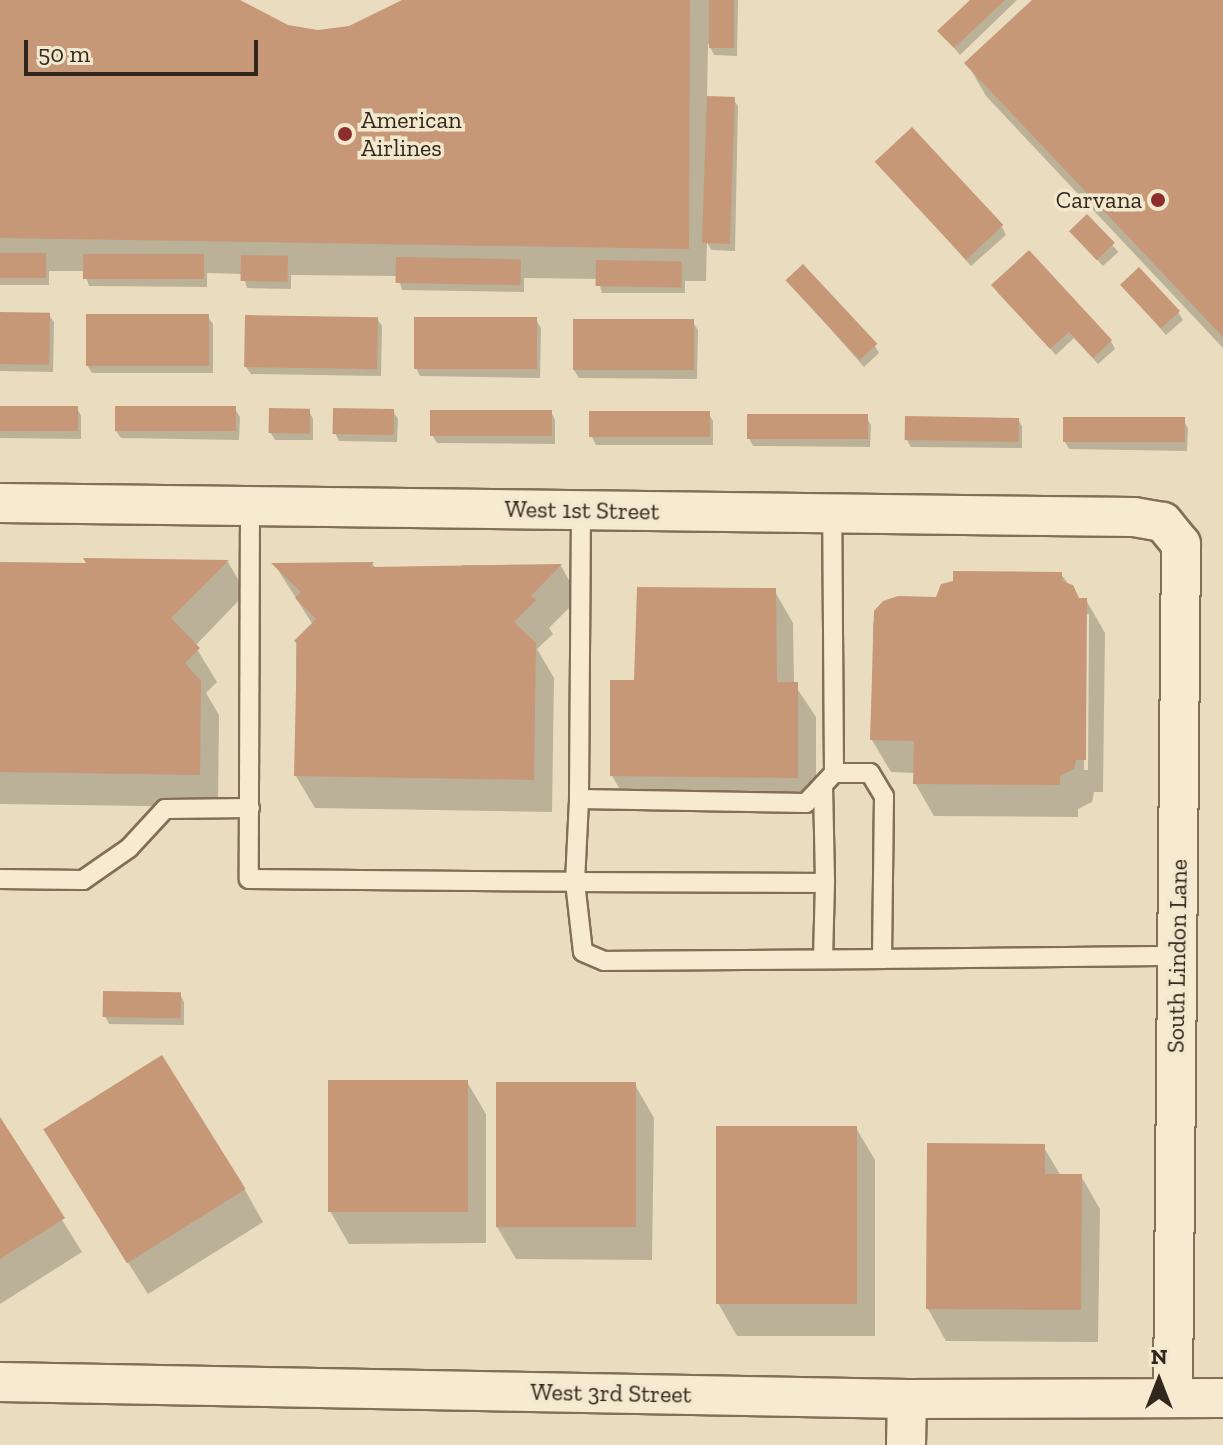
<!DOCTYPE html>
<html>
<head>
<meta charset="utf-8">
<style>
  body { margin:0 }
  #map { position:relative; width:1223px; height:1445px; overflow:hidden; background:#eaddbf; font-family:"Zilla Slab",serif }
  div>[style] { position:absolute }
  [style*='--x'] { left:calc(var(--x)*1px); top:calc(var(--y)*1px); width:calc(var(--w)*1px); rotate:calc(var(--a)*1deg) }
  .shadow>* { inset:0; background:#0003; transform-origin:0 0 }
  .building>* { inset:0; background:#c69877; transform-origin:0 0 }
  .roads { filter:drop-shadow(2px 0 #826e59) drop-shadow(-2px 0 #826e59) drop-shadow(0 2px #826e59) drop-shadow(0 -2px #826e59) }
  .service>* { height:18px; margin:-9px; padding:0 9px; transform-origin:9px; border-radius:9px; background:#f6ebd1 }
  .minor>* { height:38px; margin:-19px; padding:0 19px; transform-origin:19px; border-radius:19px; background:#f6ebd1 }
  .dots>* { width:22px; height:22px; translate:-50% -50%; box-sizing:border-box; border:4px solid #f2e8ce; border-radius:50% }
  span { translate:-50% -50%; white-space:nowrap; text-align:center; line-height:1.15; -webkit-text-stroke:7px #f2e8ce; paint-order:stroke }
  .poi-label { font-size:24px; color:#32271c }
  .left { translate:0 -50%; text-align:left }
  .right { translate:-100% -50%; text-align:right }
  .street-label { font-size:24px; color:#32271c }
  .north { position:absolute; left:1119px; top:1341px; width:80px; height:80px; -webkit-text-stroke:6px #f2e8ce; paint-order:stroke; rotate:0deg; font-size:22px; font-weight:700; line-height:32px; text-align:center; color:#32271c }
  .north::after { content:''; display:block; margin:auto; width:28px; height:36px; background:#32271c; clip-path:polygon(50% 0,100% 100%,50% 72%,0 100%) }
  .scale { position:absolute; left:24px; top:40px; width:234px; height:36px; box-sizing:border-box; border:4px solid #32271c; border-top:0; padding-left:10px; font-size:24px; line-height:28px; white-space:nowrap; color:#32271c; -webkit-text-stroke:6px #f2e8ce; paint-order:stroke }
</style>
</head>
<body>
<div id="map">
  <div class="shadow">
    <div style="clip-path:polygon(0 0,239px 0,287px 26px,318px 32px,350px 27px,403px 0,738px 0,737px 56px,714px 55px,708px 43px,707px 98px,733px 99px,738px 106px,735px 251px,711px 250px,707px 242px,706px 281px,685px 281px,685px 293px,602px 293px,598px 279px,524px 278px,524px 292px,402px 290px,398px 276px,291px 275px,291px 289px,247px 288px,243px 274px,207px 273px,207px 287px,89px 286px,84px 271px,49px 271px,49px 285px,0 285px)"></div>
    <div style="clip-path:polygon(973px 0,1017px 0,960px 55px,940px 31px)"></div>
    <div style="clip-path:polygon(1035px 0,1223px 0,1223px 348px,986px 96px,967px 63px)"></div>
    <div style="clip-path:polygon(878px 162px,1002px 227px,1006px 235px,971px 266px)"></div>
    <div style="left:1087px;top:217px;width:47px;height:21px;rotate:48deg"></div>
    <div style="clip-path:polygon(1029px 253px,1111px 341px,1115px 349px,1098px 364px,1074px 338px,1056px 355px,998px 293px,994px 285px)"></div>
    <div style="clip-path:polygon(788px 281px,875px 346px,879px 353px,864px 367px)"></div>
    <div style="clip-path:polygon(1123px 285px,1178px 312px,1183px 320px,1166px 335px)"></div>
    <div style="clip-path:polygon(0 314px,49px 315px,54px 322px,53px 372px,0 371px)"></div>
    <div style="clip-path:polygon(208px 317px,213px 324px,213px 373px,92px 373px,87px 365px)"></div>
    <div style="clip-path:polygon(377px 319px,382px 326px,381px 376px,251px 374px,246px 367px)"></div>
    <div style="clip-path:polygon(536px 320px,541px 328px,540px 378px,420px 376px,416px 368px)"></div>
    <div style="clip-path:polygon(693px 322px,698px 330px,697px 379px,579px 378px,574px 370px)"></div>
    <div style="clip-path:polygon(0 408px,77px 408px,81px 416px,81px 439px,0 438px)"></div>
    <div style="clip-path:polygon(235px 409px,240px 417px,239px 440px,121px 438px,116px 431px)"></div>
    <div style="clip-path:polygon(309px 411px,313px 419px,313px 440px,275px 440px,270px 432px)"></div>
    <div style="clip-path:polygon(393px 411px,398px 419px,397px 442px,339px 441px,335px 433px)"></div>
    <div style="clip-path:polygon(551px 412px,555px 420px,555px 444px,437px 443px,432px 435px)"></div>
    <div style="clip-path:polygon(708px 413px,713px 421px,713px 445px,596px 445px,592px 437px)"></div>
    <div style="clip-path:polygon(866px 417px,871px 425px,870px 447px,753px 446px,749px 438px)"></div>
    <div style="clip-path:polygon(1018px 419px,1022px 426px,1022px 448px,911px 447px,907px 440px)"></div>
    <div style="clip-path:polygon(1183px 420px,1188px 428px,1187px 451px,1069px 449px,1065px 442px)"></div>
    <div style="clip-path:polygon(86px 560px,228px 562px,246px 593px,195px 646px,217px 682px,206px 693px,219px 715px,218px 807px,0 804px,0 563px,89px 565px)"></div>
    <div style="clip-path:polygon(373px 564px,376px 569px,465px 570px,462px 565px,561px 566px,579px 598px,549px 628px,553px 634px,537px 649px,554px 678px,552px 812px,315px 808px,296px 776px,296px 642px,313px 625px,275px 565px)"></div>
    <div style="clip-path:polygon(evenodd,1061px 574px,1080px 600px,1086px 600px,1105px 633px,1103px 792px,1094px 792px,1092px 802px,1078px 809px,1078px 817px,934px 816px,915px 783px,915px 773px,891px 772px,872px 740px,873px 624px,880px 605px,937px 599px,1061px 574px,1085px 614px,1089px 614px,1088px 770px,1084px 770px,1085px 614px)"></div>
    <div style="clip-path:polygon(774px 590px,793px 623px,794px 684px,816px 717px,816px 810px,631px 808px,612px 776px,636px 682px)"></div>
    <div style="clip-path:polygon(180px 994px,184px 1002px,184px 1025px,109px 1024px,105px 1016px)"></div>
    <div style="clip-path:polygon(467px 1082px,486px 1114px,486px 1243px,349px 1244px,330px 1211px)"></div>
    <div style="clip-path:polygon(635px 1085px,654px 1118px,652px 1260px,516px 1259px,497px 1227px)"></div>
    <div style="clip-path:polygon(0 1120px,82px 1252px,0 1304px)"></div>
    <div style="clip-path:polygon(856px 1128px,875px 1160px,875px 1336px,737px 1336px,718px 1303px)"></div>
    <div style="clip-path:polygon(1043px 1146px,1061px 1176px,1081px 1176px,1100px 1209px,1098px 1342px,946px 1341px,928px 1309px)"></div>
    <div style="clip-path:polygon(65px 1163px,245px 1190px,263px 1222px,148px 1294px)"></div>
  </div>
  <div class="building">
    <div style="clip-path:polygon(0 0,240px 0,288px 25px,318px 30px,349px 26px,402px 0,690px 0,689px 249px,0 238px)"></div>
    <div style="left:709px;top:0;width:25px;height:48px"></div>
    <div style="clip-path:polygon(970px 0,1005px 0,954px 48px,937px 31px)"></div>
    <div style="clip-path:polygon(1032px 0,1223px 0,1223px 337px,964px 63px)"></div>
    <div style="left:707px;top:96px;width:28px;height:147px;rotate:2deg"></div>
    <div style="left:912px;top:127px;width:134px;height:51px;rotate:47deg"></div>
    <div style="left:1087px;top:214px;width:40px;height:25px;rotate:46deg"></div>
    <div style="clip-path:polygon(1029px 250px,1112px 340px,1093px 358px,1069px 332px,1050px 349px,991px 285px)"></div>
    <div style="left:0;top:253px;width:46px;height:25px"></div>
    <div style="left:83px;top:254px;width:121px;height:25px"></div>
    <div style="left:241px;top:255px;width:47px;height:26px;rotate:1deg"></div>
    <div style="left:396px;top:257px;width:125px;height:26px;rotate:1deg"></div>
    <div style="left:596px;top:260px;width:86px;height:26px;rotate:1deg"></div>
    <div style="left:803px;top:264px;width:109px;height:24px;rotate:47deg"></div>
    <div style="left:1139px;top:267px;width:60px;height:26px;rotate:47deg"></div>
    <div style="left:0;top:312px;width:50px;height:52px;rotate:1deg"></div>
    <div style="left:86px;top:314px;width:123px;height:52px"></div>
    <div style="left:245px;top:315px;width:133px;height:52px;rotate:1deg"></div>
    <div style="left:414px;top:317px;width:123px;height:52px"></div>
    <div style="left:573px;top:319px;width:121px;height:51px"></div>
    <div style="left:0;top:406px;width:78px;height:25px"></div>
    <div style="left:115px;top:406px;width:121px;height:25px"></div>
    <div style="left:269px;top:408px;width:41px;height:25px;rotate:1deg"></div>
    <div style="left:333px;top:408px;width:61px;height:26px;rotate:1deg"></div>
    <div style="left:430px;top:410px;width:122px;height:26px"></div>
    <div style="left:710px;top:411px;width:26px;height:121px;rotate:90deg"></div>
    <div style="left:747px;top:414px;width:121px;height:25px"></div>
    <div style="left:905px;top:416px;width:114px;height:24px;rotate:1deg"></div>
    <div style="left:1063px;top:417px;width:122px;height:25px"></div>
    <div style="clip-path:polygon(83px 558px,229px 560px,171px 618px,200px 648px,185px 663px,201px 681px,200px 775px,0 772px,0 562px,86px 563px)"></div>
    <div style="clip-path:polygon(374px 562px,370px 567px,562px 564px,531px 596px,536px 600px,514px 622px,536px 643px,534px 780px,294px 776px,297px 643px,294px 641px,316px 619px,295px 598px,301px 592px,271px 563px)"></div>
    <div style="clip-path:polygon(953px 571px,1062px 572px,1062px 581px,1073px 585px,1079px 598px,1087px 598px,1086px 760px,1076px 760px,1074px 769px,1060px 776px,1060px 785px,913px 784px,914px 741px,870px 740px,874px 611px,883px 601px,898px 596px,936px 597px,941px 584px,953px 581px)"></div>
    <div style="clip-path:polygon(637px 587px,776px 588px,777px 682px,798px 682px,798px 778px,610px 776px,610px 680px,634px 680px)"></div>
    <div style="left:103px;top:991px;width:78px;height:26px;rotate:1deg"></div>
    <div style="left:162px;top:1055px;width:158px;height:140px;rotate:58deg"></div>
    <div style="left:328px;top:1080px;width:140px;height:132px"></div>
    <div style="left:496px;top:1082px;width:140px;height:145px"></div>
    <div style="clip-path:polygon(0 1117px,65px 1218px,0 1259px)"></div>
    <div style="left:716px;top:1126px;width:141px;height:178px"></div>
    <div style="clip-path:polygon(927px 1143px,1045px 1144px,1045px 1174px,1082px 1174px,1081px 1310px,926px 1309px)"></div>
  </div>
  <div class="roads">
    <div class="service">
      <div style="--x:250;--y:506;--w:373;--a:90.2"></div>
      <div style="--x:249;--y:879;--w:326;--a:0.5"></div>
      <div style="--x:575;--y:882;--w:83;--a:-87.2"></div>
      <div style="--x:581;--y:510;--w:289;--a:90.4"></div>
      <div style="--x:579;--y:799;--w:227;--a:1"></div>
      <div style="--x:806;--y:803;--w:41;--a:-47"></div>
      <div style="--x:834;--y:773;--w:260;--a:-90.4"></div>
      <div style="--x:834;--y:773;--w:36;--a:0"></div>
      <div style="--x:870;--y:773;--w:27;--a:59"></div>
      <div style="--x:884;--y:796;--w:163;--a:90.7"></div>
      <div style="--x:882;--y:959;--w:294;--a:-0.6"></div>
      <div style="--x:823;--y:785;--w:98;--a:88.8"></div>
      <div style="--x:825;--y:883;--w:250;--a:-179.8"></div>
      <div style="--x:575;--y:882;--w:70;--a:83.5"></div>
      <div style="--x:583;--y:952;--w:23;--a:23"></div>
      <div style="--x:604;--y:961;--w:278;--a:-0.4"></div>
      <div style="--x:0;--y:879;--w:83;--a:0.7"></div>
      <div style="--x:83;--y:880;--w:56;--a:-34.8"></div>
      <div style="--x:129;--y:848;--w:53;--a:-47.3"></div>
      <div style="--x:165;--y:809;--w:85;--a:-0.7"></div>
      <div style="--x:823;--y:959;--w:76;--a:-88.5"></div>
    </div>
    <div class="minor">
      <div style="--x:0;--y:503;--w:1134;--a:0.71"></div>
      <div style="--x:1134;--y:517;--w:29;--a:10"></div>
      <div style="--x:1163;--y:522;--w:28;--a:51"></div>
      <div style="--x:1181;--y:544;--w:853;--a:90.54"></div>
      <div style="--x:0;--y:1382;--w:907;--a:1.07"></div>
      <div style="--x:907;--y:1399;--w:316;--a:-0.2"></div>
      <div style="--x:906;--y:1445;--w:46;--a:-88.8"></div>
    </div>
  </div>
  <div class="dots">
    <div style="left:345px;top:134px;background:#8d2d2e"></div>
    <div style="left:1158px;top:200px;background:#8d2d2e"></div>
  </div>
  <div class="poi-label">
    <span class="left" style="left:361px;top:134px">American<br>Airlines</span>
    <span class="right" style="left:1142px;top:200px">Carvana</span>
  </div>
  <div class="street-label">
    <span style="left:582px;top:510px;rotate:1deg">West 1st Street</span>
    <span style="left:1177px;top:956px;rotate:-89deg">South Lindon Lane</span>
    <span style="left:611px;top:1393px;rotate:1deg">West 3rd Street</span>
  </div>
  <div class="north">N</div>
  <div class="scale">50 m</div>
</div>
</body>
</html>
